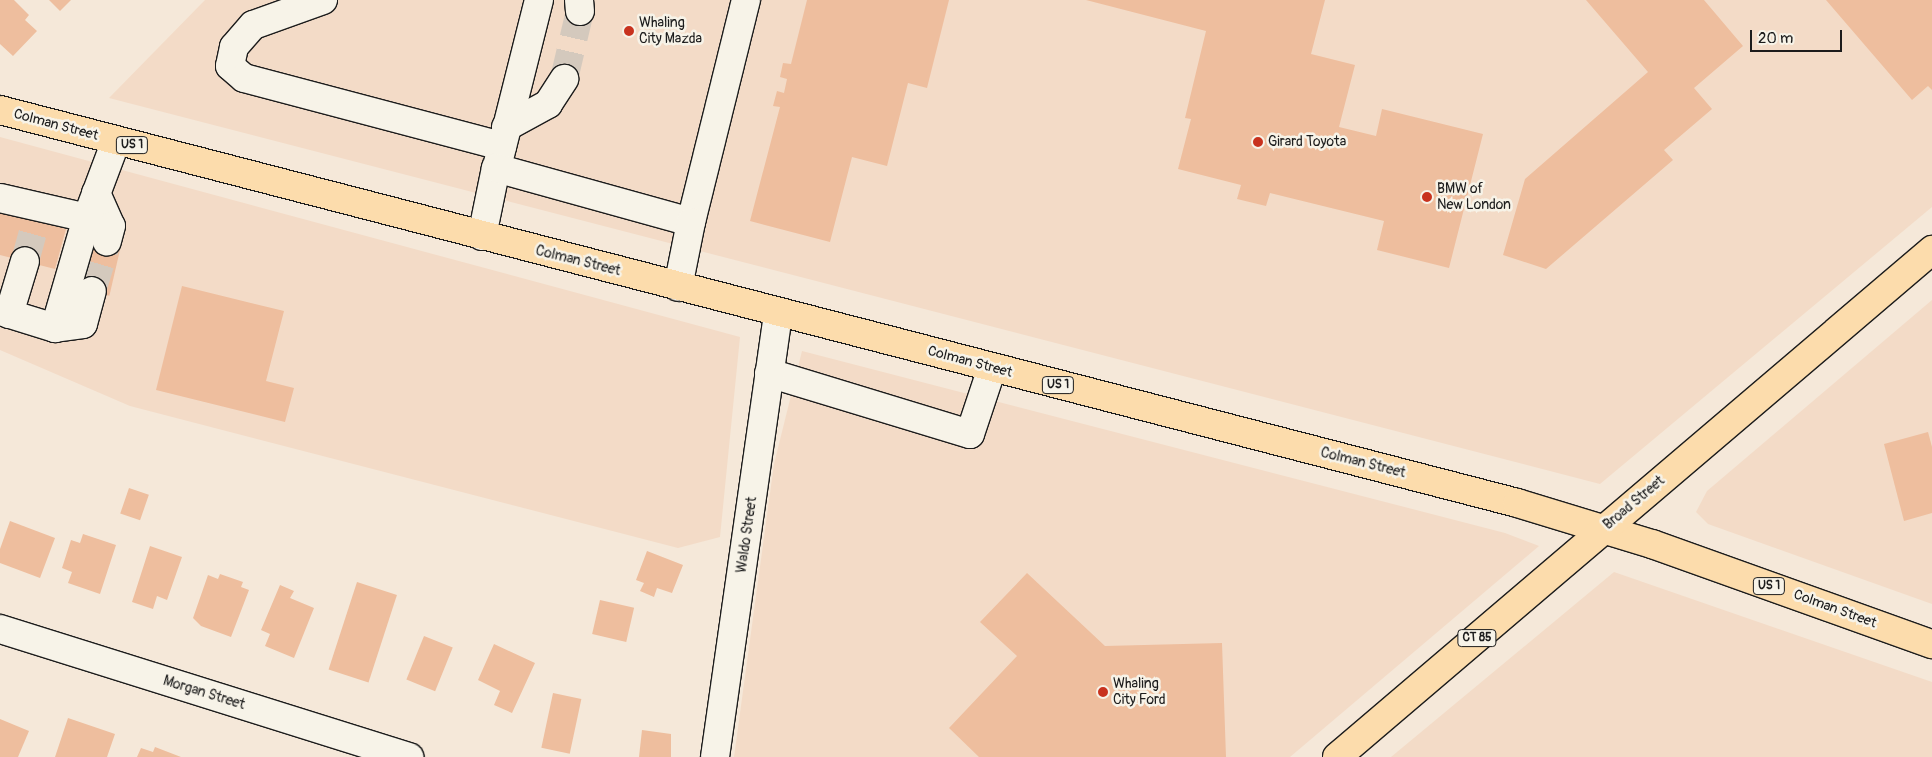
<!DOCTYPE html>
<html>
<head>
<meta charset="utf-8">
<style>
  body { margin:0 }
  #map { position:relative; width:1932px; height:757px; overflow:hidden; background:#f5e8d9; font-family:Pangolin,sans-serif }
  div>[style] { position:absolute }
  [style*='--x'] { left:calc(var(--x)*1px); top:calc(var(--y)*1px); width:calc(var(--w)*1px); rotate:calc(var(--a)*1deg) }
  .built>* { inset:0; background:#f3dbc7 }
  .building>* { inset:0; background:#eebe9e; transform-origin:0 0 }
  .minor-tunnel>* { height:28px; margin-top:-14px; transform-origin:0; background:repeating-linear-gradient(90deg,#d4c9bd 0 28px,transparent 0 42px) }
  .roads { filter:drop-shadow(1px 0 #1c1c1c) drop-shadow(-1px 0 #1c1c1c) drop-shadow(0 1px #1c1c1c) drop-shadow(0 -1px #1c1c1c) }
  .minor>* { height:28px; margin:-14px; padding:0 14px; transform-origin:14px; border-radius:14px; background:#f7f3e8 }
  .major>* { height:28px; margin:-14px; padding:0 14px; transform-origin:14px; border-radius:14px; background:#fcdcac }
  .dots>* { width:14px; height:14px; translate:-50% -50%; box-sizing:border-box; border:2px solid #f7f3e8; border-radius:50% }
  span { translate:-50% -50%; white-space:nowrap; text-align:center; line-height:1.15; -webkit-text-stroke:5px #f7f3e8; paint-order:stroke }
  .shield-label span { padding:1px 4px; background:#f7f3e8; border:1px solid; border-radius:4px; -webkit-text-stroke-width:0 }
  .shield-label { font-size:12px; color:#1c1c1c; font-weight:700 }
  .poi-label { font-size:14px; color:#1c1c1c }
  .left { translate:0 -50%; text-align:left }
  .street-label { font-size:14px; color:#1c1c1c }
  .scale { position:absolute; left:1750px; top:30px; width:92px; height:22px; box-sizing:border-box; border:2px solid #1c1c1c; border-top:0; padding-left:6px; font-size:15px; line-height:18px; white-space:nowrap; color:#1c1c1c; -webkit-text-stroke:4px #f7f3e8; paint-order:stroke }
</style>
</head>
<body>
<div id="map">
  <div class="built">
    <div style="clip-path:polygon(205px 0,1932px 0,1932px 207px,1600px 484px,109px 98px)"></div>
    <div style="clip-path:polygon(0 137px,740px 337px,720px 537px,678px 548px,130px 406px,0 350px)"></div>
    <div style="clip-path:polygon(1932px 300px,1932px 604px,1708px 524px,1696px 512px,1707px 491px)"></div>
    <div style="clip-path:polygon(802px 351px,1505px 533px,1539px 546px,1290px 757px,734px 757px,774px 464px)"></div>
    <div style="clip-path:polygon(1614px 572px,1932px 682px,1932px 757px,1391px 757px)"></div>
  </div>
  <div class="building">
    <div style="clip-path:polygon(0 0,14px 0,29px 15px,25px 20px,37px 31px,13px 56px,0 44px)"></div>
    <div style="clip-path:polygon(49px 0,71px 0,60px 11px)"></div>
    <div style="clip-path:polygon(807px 0,949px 0,927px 88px,908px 83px,887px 166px,852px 157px,830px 242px,750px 221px,780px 107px,773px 106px,777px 91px,784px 93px,787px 79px,780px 77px,783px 63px,791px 64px)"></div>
    <div style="clip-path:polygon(1086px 0,1325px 0,1311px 54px,1355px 65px,1339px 127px,1376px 136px,1382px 109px,1483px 134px,1449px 268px,1377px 250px,1384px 221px,1270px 193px,1266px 206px,1237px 199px,1241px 185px,1178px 169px,1191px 119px,1185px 118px,1206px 31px)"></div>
    <div style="clip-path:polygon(1586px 0,1704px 0,1743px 46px,1694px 88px,1712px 109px,1664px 150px,1673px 160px,1546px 269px,1503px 255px,1525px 179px,1648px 72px)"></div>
    <div style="clip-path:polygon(1826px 0,1932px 0,1932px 90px,1928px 86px,1912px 100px)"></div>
    <div style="clip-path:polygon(0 212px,66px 229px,55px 269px,0 255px)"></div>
    <div style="left:95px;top:238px;width:27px;height:53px;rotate:13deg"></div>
    <div style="clip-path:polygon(182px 286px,284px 311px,266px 381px,294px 388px,285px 422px,156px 390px)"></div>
    <div style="clip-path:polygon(1928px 432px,1932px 447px,1932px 513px,1904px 521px,1884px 444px)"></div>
    <div style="left:129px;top:488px;width:21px;height:27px;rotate:19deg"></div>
    <div style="clip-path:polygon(10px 521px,55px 538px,40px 578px,0 563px,0 549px)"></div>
    <div style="clip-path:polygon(83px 534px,116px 545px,100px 594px,68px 583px,72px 572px,62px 568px,71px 540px,80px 543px)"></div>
    <div style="clip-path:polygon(150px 546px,182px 557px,167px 600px,157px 596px,153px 609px,132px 602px)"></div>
    <div style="clip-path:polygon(647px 551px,683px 565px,672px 593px,657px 588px,654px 597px,640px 591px,644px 583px,636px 580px)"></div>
    <div style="clip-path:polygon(1027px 573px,1105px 646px,1222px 643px,1226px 757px,979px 757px,949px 728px,1017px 656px,980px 622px)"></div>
    <div style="clip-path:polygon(220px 574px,243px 582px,241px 587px,249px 590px,231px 637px,201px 626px,193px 618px,208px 575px,218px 579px)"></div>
    <div style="left:357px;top:582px;width:42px;height:92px;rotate:18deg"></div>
    <div style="clip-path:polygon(280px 585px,294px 591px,290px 598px,314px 608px,294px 658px,265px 646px,270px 634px,261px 630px)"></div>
    <div style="left:600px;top:600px;width:35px;height:35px;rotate:13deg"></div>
    <div style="left:424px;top:636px;width:31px;height:47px;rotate:22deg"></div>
    <div style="clip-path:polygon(494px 644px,535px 663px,512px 713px,494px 705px,500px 691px,478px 680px)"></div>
    <div style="left:553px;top:693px;width:29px;height:56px;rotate:12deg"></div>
    <div style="clip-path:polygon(68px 718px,115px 734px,107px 757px,55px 757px)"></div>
    <div style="clip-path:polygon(0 719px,29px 731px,18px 757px,0 757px)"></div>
    <div style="clip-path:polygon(642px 730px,671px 734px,671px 757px,639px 757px)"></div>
    <div style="clip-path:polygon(155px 747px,181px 757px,137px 757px,141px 748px,153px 752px)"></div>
  </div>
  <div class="minor-tunnel">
    <div style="--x:564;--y:79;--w:70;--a:-76.8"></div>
    <div style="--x:25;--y:261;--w:41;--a:-74.6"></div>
    <div style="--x:92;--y:291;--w:52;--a:-73.3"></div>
  </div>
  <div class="roads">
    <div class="minor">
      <div style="--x:323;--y:0;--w:74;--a:160.3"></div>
      <div style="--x:253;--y:25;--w:29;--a:131"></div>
      <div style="--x:234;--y:47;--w:19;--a:102"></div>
      <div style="--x:230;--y:66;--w:18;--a:41"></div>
      <div style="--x:244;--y:78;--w:267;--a:14.8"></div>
      <div style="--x:579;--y:0;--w:11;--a:85"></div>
      <div style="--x:506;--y:127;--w:48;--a:-28.7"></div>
      <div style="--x:548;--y:104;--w:30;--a:-57"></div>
      <div style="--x:498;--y:163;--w:168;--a:-75.9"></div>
      <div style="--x:96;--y:193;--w:36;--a:66"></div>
      <div style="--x:111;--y:226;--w:16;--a:105"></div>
      <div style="--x:0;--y:198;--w:89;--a:12.9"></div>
      <div style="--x:691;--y:222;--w:229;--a:-76.1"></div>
      <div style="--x:482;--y:236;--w:69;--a:-78.4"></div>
      <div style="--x:496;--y:168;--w:202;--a:15.5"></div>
      <div style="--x:691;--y:222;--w:66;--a:101.3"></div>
      <div style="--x:0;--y:311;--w:58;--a:17.2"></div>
      <div style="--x:55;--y:328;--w:115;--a:-73.8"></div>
      <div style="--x:87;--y:218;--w:82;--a:-69.4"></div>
      <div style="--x:9;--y:314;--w:55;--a:-73.2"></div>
      <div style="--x:55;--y:328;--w:28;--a:-8"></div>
      <div style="--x:83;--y:324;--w:34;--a:-75"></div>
      <div style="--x:769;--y:373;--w:210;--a:16.9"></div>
      <div style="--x:970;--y:434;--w:70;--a:-71.6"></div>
      <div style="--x:0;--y:629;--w:429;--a:17.4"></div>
      <div style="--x:715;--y:757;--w:449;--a:-81.9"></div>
    </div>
    <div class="major">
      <div style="--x:0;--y:110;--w:1567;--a:14.52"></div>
      <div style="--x:1517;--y:503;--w:141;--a:16.9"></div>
      <div style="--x:1652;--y:544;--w:297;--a:19.7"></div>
      <div style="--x:1337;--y:757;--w:782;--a:-40.43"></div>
    </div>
  </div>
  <div class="dots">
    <div style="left:629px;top:31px;background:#c8321e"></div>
    <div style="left:1258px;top:142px;background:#c8321e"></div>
    <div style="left:1427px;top:197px;background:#c8321e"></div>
    <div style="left:1103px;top:692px;background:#c8321e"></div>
  </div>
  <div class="shield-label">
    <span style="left:132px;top:145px">US 1</span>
    <span style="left:1058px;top:385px">US 1</span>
    <span style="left:1769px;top:586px">US 1</span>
    <span style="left:1477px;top:638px">CT 85</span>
  </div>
  <div class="poi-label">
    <span class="left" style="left:639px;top:31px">Whaling<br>City Mazda</span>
    <span class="left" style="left:1268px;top:142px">Girard Toyota</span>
    <span class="left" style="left:1437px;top:197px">BMW of<br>New London</span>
    <span class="left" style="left:1113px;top:692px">Whaling<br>City Ford</span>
  </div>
  <div class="street-label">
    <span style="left:56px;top:125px;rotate:15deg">Colman Street</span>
    <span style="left:578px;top:261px;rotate:14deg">Colman Street</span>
    <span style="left:970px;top:362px;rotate:15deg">Colman Street</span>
    <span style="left:1363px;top:463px;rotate:14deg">Colman Street</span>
    <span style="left:1634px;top:503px;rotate:-40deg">Broad Street</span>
    <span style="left:747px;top:535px;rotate:-82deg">Waldo Street</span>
    <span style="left:1835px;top:609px;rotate:20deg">Colman Street</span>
    <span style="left:204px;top:693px;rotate:17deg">Morgan Street</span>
  </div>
  <div class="scale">20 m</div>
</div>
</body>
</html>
